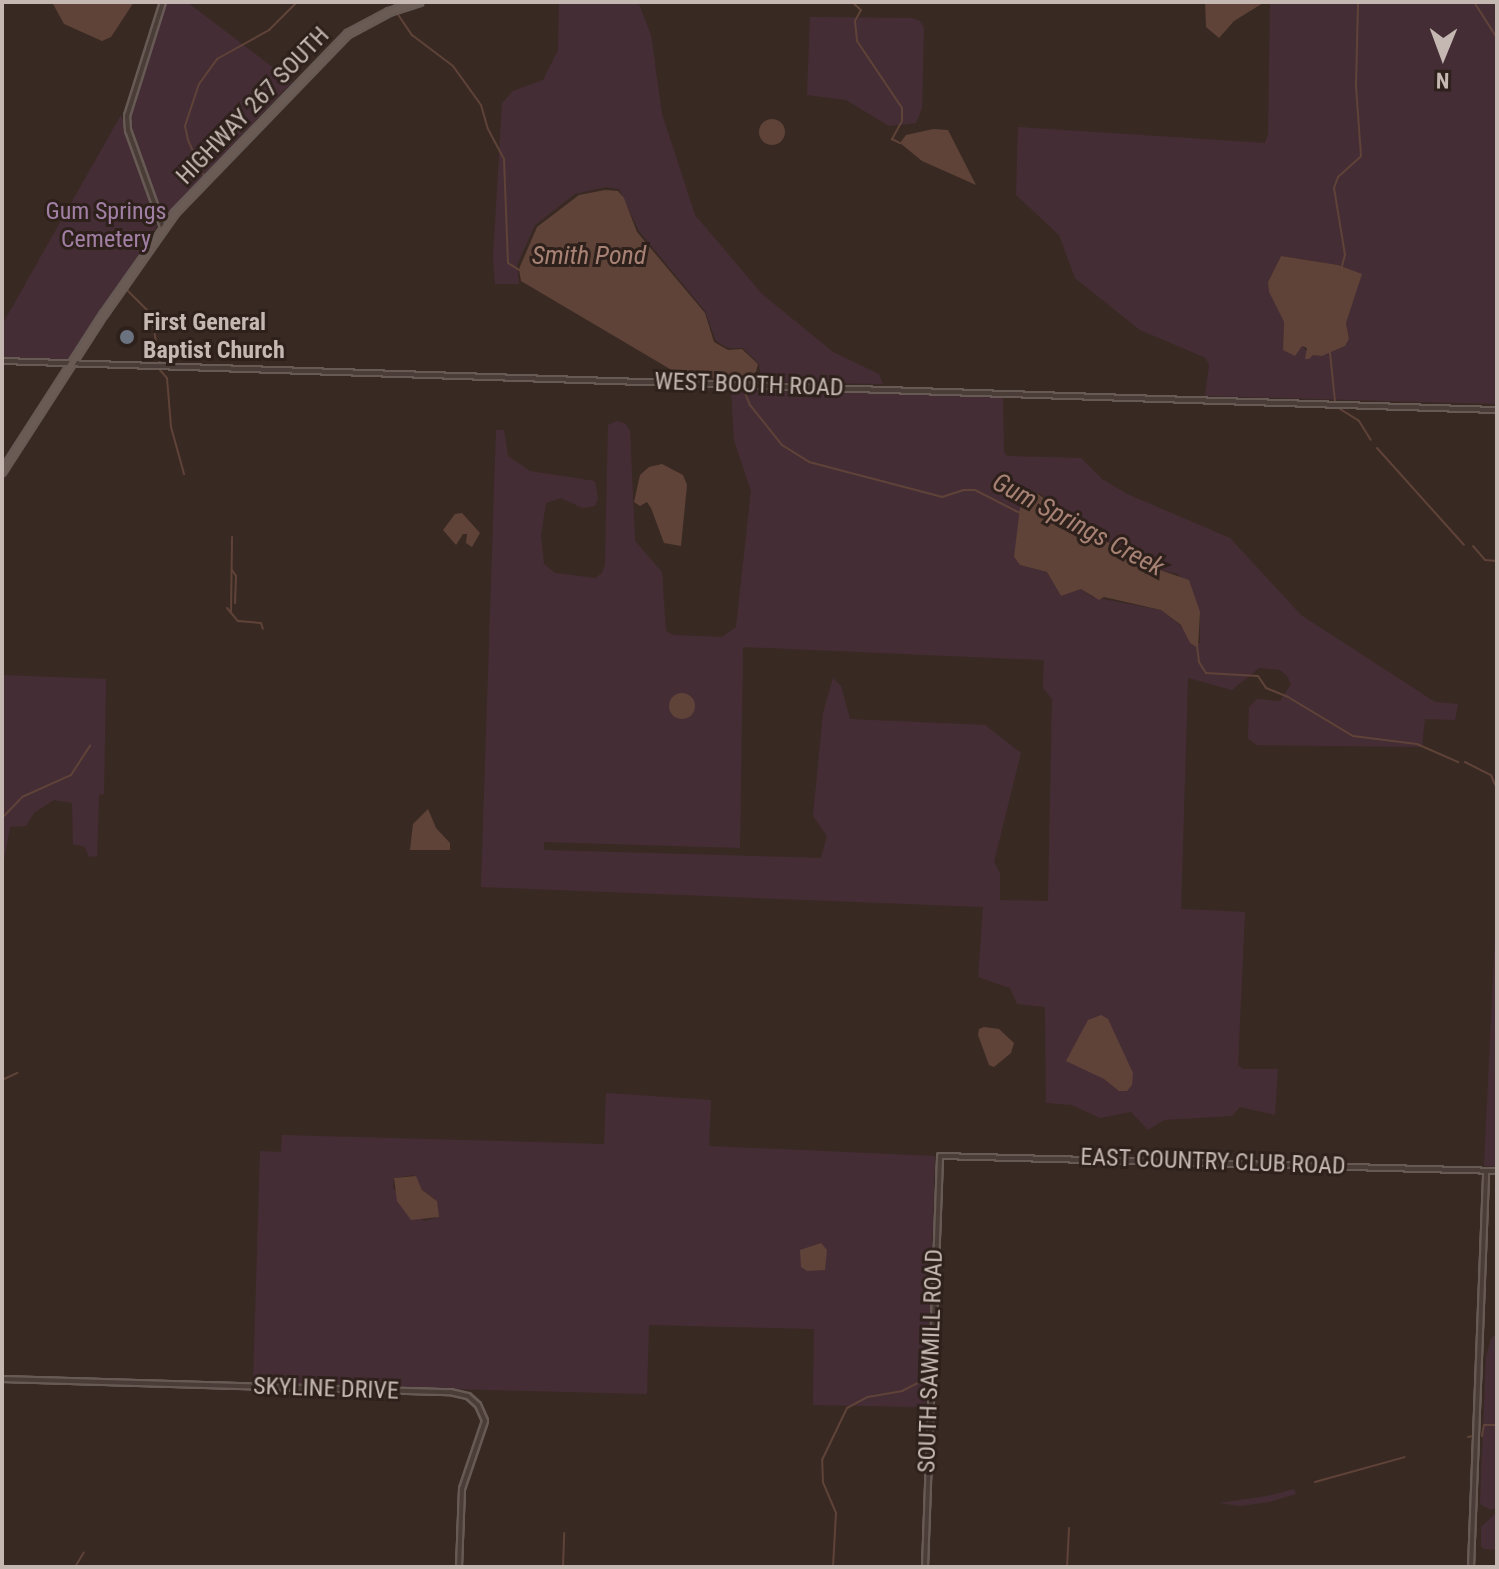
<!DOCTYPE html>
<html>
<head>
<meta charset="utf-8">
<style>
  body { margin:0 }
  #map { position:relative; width:1499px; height:1569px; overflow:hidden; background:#392923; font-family:"Roboto Condensed",sans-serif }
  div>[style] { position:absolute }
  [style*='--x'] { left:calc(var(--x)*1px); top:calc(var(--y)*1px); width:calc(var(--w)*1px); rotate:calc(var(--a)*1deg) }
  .green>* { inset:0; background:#452d36 }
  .water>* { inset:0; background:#5f4338 }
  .round { border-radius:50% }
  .stream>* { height:2px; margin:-1px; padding:0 1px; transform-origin:1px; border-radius:1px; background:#5f4338 }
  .roads { filter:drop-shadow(2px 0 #675a55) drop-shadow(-2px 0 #675a55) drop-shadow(0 2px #675a55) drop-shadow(0 -2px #675a55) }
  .minor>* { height:4px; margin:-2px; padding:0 2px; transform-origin:2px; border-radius:2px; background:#4a3c37 }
  .major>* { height:6px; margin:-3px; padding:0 3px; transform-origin:3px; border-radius:3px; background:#6a5b55 }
  .dots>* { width:22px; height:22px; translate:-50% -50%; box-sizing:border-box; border:4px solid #2e211c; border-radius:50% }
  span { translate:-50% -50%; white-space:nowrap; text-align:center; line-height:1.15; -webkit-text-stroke:6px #2e211c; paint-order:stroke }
  .street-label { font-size:24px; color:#c5b8b2 }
  .park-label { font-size:24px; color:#a280a5 }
  .poi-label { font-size:24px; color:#c5b8b2; font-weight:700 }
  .left { translate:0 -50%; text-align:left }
  .water-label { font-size:26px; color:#a78274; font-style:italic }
  .frame { position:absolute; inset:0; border:4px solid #c5b8b2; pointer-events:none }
  .north { position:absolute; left:1403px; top:16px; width:80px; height:80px; -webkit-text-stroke:6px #2e211c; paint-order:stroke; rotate:181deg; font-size:22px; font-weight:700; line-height:32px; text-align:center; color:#c5b8b2 }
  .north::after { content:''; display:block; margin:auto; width:28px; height:36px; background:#c5b8b2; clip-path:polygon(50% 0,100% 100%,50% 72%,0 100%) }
</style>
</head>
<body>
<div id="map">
  <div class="green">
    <div style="clip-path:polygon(166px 2px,187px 2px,292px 82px,163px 218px,130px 121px)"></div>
    <div style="clip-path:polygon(559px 2px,638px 2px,651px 35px,662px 114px,695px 215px,762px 294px,833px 352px,879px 374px,883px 384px,766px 382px,761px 378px,759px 364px,743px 348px,728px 348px,716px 341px,705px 311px,639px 231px,619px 189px,606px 187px,575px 194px,535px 225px,517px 265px,519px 284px,495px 284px,493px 258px,502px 103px,513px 91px,543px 80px,558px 50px)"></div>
    <div style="clip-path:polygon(evenodd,1270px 2px,1497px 2px,1497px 404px,1205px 396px,1209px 366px,1206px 358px,1140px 330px,1075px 278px,1059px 235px,1016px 195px,1018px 127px,1265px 143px,1268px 134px,1270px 2px,1281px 256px,1338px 265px,1361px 274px,1346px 323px,1349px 339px,1345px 346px,1322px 356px,1308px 353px,1302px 346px,1297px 350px,1283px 350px,1284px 322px,1269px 292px,1268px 282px,1281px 256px)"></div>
    <div style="clip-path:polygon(810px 17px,912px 18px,920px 21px,924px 28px,922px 108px,916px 123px,889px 126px,846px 100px,807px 95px)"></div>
    <div style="clip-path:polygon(121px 115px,157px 226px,68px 361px,2px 358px,2px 325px)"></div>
    <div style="clip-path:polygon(evenodd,731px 389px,1003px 397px,1004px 452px,1007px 456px,1081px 458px,1102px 479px,1127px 494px,1230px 538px,1301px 615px,1435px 702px,1458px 704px,1455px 720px,1425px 719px,1422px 747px,1256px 745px,1248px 738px,1249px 707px,1257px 699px,1280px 701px,1291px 684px,1287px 676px,1280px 670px,1259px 668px,1232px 690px,1188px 678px,1181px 909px,1245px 912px,1238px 1065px,1243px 1069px,1278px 1069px,1275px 1115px,1240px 1107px,1232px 1116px,1164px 1120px,1148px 1130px,1131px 1112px,1100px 1118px,1072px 1105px,1046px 1103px,1045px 1007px,1017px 1004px,1010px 988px,978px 977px,983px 907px,481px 887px,496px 430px,504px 430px,508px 456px,530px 471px,595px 481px,598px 499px,595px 506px,582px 508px,561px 498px,546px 503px,541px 535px,544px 564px,555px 573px,595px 578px,602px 573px,605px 564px,608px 425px,617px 421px,626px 424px,630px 431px,635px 541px,662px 572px,666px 631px,674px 635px,722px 637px,736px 627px,751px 491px,734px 440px,731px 389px,1039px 493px,1094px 535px,1121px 549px,1125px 558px,1139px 565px,1178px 574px,1200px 612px,1200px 643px,1190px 643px,1185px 629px,1161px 610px,1092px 597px,1081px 589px,1061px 596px,1047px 572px,1020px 565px,1014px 557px,1039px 493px,731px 389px,743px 647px,1044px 660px,1043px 688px,1052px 699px,1048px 901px,1000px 900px,1000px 873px,994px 862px,1021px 753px,985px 725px,850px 719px,841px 686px,833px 678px,823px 713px,813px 816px,827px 836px,821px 858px,544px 850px,544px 842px,740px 848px,743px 647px)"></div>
    <div style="clip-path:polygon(2px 675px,106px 679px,104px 794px,99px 795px,97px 856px,89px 857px,85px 847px,73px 844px,72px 803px,54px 800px,34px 813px,26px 826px,10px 827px,2px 871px)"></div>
    <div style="clip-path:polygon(1497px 893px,1497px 1167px,1484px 1166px)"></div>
    <div style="clip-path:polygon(evenodd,606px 1093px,711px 1100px,709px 1146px,935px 1156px,927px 1402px,920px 1407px,813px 1405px,814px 1329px,649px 1325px,647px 1394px,253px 1384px,260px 1151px,281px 1152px,282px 1135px,604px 1144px,606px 1093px,414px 1175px,422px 1190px,435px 1199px,439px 1217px,424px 1221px,393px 1188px,394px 1178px,414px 1175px)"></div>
    <div style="clip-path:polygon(1497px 1333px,1497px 1507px,1491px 1510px,1480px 1504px,1486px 1357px,1491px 1339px)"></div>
    <div style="clip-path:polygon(1294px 1489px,1296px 1494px,1269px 1502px,1240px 1506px,1219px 1503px,1267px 1496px)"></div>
    <div style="clip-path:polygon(1497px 1512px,1497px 1550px,1484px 1549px,1481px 1546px,1481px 1527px)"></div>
  </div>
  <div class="water">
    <div style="clip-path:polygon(52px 2px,134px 2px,111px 37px,102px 41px,64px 24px)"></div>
    <div style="clip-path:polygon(1205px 2px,1262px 2px,1263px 3px,1234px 21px,1219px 38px,1206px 27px)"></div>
    <div class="round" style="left:759px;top:119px;width:26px;height:26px"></div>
    <div style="clip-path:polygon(933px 129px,948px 130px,976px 185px,922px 161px,900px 143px,906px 135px)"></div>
    <div style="clip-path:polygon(605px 190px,618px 191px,624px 198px,637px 232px,705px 313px,714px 342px,728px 350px,742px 349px,758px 364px,754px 379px,698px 378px,675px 372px,521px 281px,519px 269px,537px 227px,579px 195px)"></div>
    <div style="clip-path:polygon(1281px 256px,1338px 265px,1362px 274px,1346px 323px,1349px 339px,1345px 346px,1322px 356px,1313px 355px,1309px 359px,1305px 359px,1307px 348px,1302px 346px,1295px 356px,1283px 350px,1284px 322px,1269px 292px,1268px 282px)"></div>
    <div style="clip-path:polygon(662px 464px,683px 475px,687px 485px,681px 546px,664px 543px,651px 508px,647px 502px,640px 506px,634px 502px,640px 475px,649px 467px)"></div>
    <div style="clip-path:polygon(1034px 491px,1094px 535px,1121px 549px,1125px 558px,1189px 580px,1200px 612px,1198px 648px,1190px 643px,1181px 625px,1161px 610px,1104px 597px,1099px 600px,1081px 589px,1061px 596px,1047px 572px,1020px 565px,1014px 557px,1021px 500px,1025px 494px)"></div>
    <div style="clip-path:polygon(462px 513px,480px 533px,472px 547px,466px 543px,467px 534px,463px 534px,456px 545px,443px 530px,455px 514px)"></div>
    <div class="round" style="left:669px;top:693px;width:26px;height:26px"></div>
    <div style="clip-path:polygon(428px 809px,436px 828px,450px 843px,450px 850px,410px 850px,413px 824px)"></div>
    <div style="clip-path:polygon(1101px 1015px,1108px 1019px,1133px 1073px,1132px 1085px,1127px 1091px,1119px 1091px,1104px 1079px,1066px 1061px,1088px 1020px)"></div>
    <div style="clip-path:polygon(984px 1027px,999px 1029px,1014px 1043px,1011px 1053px,994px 1067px,989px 1065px,978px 1035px,979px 1029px)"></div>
    <div style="clip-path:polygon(416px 1176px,422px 1190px,437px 1201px,439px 1217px,411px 1220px,397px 1201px,394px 1178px)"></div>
    <div style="clip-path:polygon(821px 1243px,827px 1250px,825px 1270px,807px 1271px,801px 1267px,800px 1250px)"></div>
  </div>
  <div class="stream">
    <div style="--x:393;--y:2;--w:4;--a:63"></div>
    <div style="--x:852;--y:2;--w:12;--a:42"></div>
    <div style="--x:861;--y:10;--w:13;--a:119"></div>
    <div style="--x:855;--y:21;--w:20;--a:84"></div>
    <div style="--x:857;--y:41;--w:81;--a:56.1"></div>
    <div style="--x:902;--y:108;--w:13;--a:90"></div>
    <div style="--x:902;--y:121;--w:21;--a:119"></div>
    <div style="--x:892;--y:139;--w:9;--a:27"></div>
    <div style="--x:1474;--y:2;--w:43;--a:57.4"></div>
    <div style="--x:397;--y:13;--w:27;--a:56"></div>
    <div style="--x:412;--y:35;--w:51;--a:37.1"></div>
    <div style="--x:453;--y:66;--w:48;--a:54.3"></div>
    <div style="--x:481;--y:105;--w:25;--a:74"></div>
    <div style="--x:488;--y:129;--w:34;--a:62"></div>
    <div style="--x:504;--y:159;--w:104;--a:87.8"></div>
    <div style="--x:508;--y:263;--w:13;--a:32"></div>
    <div style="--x:204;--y:176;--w:39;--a:-114"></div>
    <div style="--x:188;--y:140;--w:14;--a:-102"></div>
    <div style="--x:185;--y:126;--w:44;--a:-71.6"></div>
    <div style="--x:199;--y:84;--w:31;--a:-54"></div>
    <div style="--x:217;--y:59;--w:60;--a:-29.1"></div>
    <div style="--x:269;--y:30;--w:40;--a:-45"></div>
    <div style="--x:180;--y:214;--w:42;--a:-46.9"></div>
    <div style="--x:148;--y:258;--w:51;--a:-53.8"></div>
    <div style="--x:145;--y:263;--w:32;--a:124"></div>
    <div style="--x:127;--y:290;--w:34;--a:45"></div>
    <div style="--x:151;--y:314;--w:50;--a:79.6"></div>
    <div style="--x:1342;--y:266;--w:11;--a:-75"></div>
    <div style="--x:1345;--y:255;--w:68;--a:-99.3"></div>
    <div style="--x:1334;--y:188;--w:12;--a:-70"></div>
    <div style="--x:1338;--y:177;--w:31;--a:-42"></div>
    <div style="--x:1361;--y:156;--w:70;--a:-94.1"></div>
    <div style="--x:1356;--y:86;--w:84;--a:-88.6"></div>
    <div style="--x:1330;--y:353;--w:48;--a:84.1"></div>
    <div style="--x:160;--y:370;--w:11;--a:49"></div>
    <div style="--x:167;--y:378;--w:49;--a:85.3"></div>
    <div style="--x:171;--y:427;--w:49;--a:74.5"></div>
    <div style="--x:743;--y:388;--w:18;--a:68"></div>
    <div style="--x:750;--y:405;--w:51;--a:51.3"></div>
    <div style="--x:782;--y:445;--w:32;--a:32"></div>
    <div style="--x:809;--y:462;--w:138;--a:14.7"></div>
    <div style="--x:942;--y:497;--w:22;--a:-18"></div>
    <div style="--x:963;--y:490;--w:12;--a:0"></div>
    <div style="--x:975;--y:490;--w:51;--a:27.1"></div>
    <div style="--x:1340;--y:409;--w:22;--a:32"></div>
    <div style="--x:1359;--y:421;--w:22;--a:58"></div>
    <div style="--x:1377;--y:448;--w:130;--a:48.1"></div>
    <div style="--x:1473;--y:546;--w:18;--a:49"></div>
    <div style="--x:1485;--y:560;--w:12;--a:5"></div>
    <div style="--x:232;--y:570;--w:7;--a:56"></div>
    <div style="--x:236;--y:576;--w:27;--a:92"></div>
    <div style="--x:227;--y:608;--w:17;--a:50"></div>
    <div style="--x:238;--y:621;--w:23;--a:5"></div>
    <div style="--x:261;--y:623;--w:6;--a:72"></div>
    <div style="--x:231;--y:612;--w:75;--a:-89.2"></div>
    <div style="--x:1197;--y:646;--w:16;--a:83"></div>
    <div style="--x:1199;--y:662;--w:13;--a:58"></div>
    <div style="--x:1206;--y:673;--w:52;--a:3.3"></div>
    <div style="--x:1258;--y:676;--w:14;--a:56"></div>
    <div style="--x:1266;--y:688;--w:24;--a:22"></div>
    <div style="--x:1288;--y:697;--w:76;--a:31"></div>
    <div style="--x:1353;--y:736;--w:64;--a:7.1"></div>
    <div style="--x:1417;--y:744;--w:45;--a:23.7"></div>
    <div style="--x:1465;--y:762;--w:29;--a:27"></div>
    <div style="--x:1491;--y:775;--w:15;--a:67"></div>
    <div style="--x:2;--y:818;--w:29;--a:-46"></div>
    <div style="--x:22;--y:797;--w:54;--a:-24.2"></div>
    <div style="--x:71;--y:775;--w:35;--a:-57"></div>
    <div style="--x:2;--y:1080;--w:17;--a:-25"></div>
    <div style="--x:1482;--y:1436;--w:11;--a:-80"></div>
    <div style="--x:1484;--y:1425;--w:13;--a:0"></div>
    <div style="--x:1468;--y:1437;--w:5;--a:-11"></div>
    <div style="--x:1315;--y:1482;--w:93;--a:-15.5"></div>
    <div style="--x:75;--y:1567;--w:17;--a:-59"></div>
    <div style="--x:563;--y:1567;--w:34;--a:-88"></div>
    <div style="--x:833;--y:1567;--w:54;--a:-86.8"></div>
    <div style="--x:836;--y:1513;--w:33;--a:-113"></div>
    <div style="--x:823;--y:1483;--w:23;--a:-92"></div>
    <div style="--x:822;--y:1460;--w:58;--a:-64.3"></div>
    <div style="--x:847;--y:1408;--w:24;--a:-28"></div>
    <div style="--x:868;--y:1397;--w:35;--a:-10"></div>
    <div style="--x:902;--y:1391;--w:29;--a:-27"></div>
    <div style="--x:1067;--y:1567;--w:39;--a:-87"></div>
  </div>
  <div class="roads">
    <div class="minor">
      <div style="--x:163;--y:2;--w:120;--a:107.5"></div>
      <div style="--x:127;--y:116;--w:14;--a:86"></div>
      <div style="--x:128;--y:130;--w:103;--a:70.2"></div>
      <div style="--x:2;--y:361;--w:1496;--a:1.88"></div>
      <div style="--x:2;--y:1379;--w:448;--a:1.7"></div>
      <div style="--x:450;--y:1392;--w:18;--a:13"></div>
      <div style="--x:468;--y:1396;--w:13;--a:42"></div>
      <div style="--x:478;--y:1405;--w:17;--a:66"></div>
      <div style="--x:485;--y:1421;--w:72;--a:108.7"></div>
      <div style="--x:462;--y:1489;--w:78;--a:92.2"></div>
      <div style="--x:925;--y:1567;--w:411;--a:-87.9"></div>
      <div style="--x:940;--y:1156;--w:557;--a:1.54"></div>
      <div style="--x:1471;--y:1567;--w:396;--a:-87.8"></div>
    </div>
    <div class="major">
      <div style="--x:2;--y:472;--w:188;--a:-57.2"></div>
      <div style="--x:104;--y:314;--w:123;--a:-54.9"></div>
      <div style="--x:175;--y:213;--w:249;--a:-46"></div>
      <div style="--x:348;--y:34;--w:47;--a:-28.2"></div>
      <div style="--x:389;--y:12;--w:32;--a:-18"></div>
    </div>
  </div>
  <div class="dots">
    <div style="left:127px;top:337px;background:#6b7280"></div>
  </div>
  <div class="street-label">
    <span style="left:253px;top:106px;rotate:-46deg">HIGHWAY 267 SOUTH</span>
    <span style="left:749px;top:385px;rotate:2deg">WEST BOOTH ROAD</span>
    <span style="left:1213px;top:1162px;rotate:2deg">EAST COUNTRY CLUB ROAD</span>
    <span style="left:931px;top:1361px;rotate:-88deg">SOUTH SAWMILL ROAD</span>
    <span style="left:326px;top:1389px;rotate:2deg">SKYLINE DRIVE</span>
  </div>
  <div class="park-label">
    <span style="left:106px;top:226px">Gum Springs<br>Cemetery</span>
  </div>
  <div class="poi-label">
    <span class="left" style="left:143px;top:337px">First General<br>Baptist Church</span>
  </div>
  <div class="water-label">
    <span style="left:589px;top:256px">Smith Pond</span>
    <span style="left:1078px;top:525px;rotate:28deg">Gum Springs Creek</span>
  </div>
  <div class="frame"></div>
  <div class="north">N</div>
</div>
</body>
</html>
